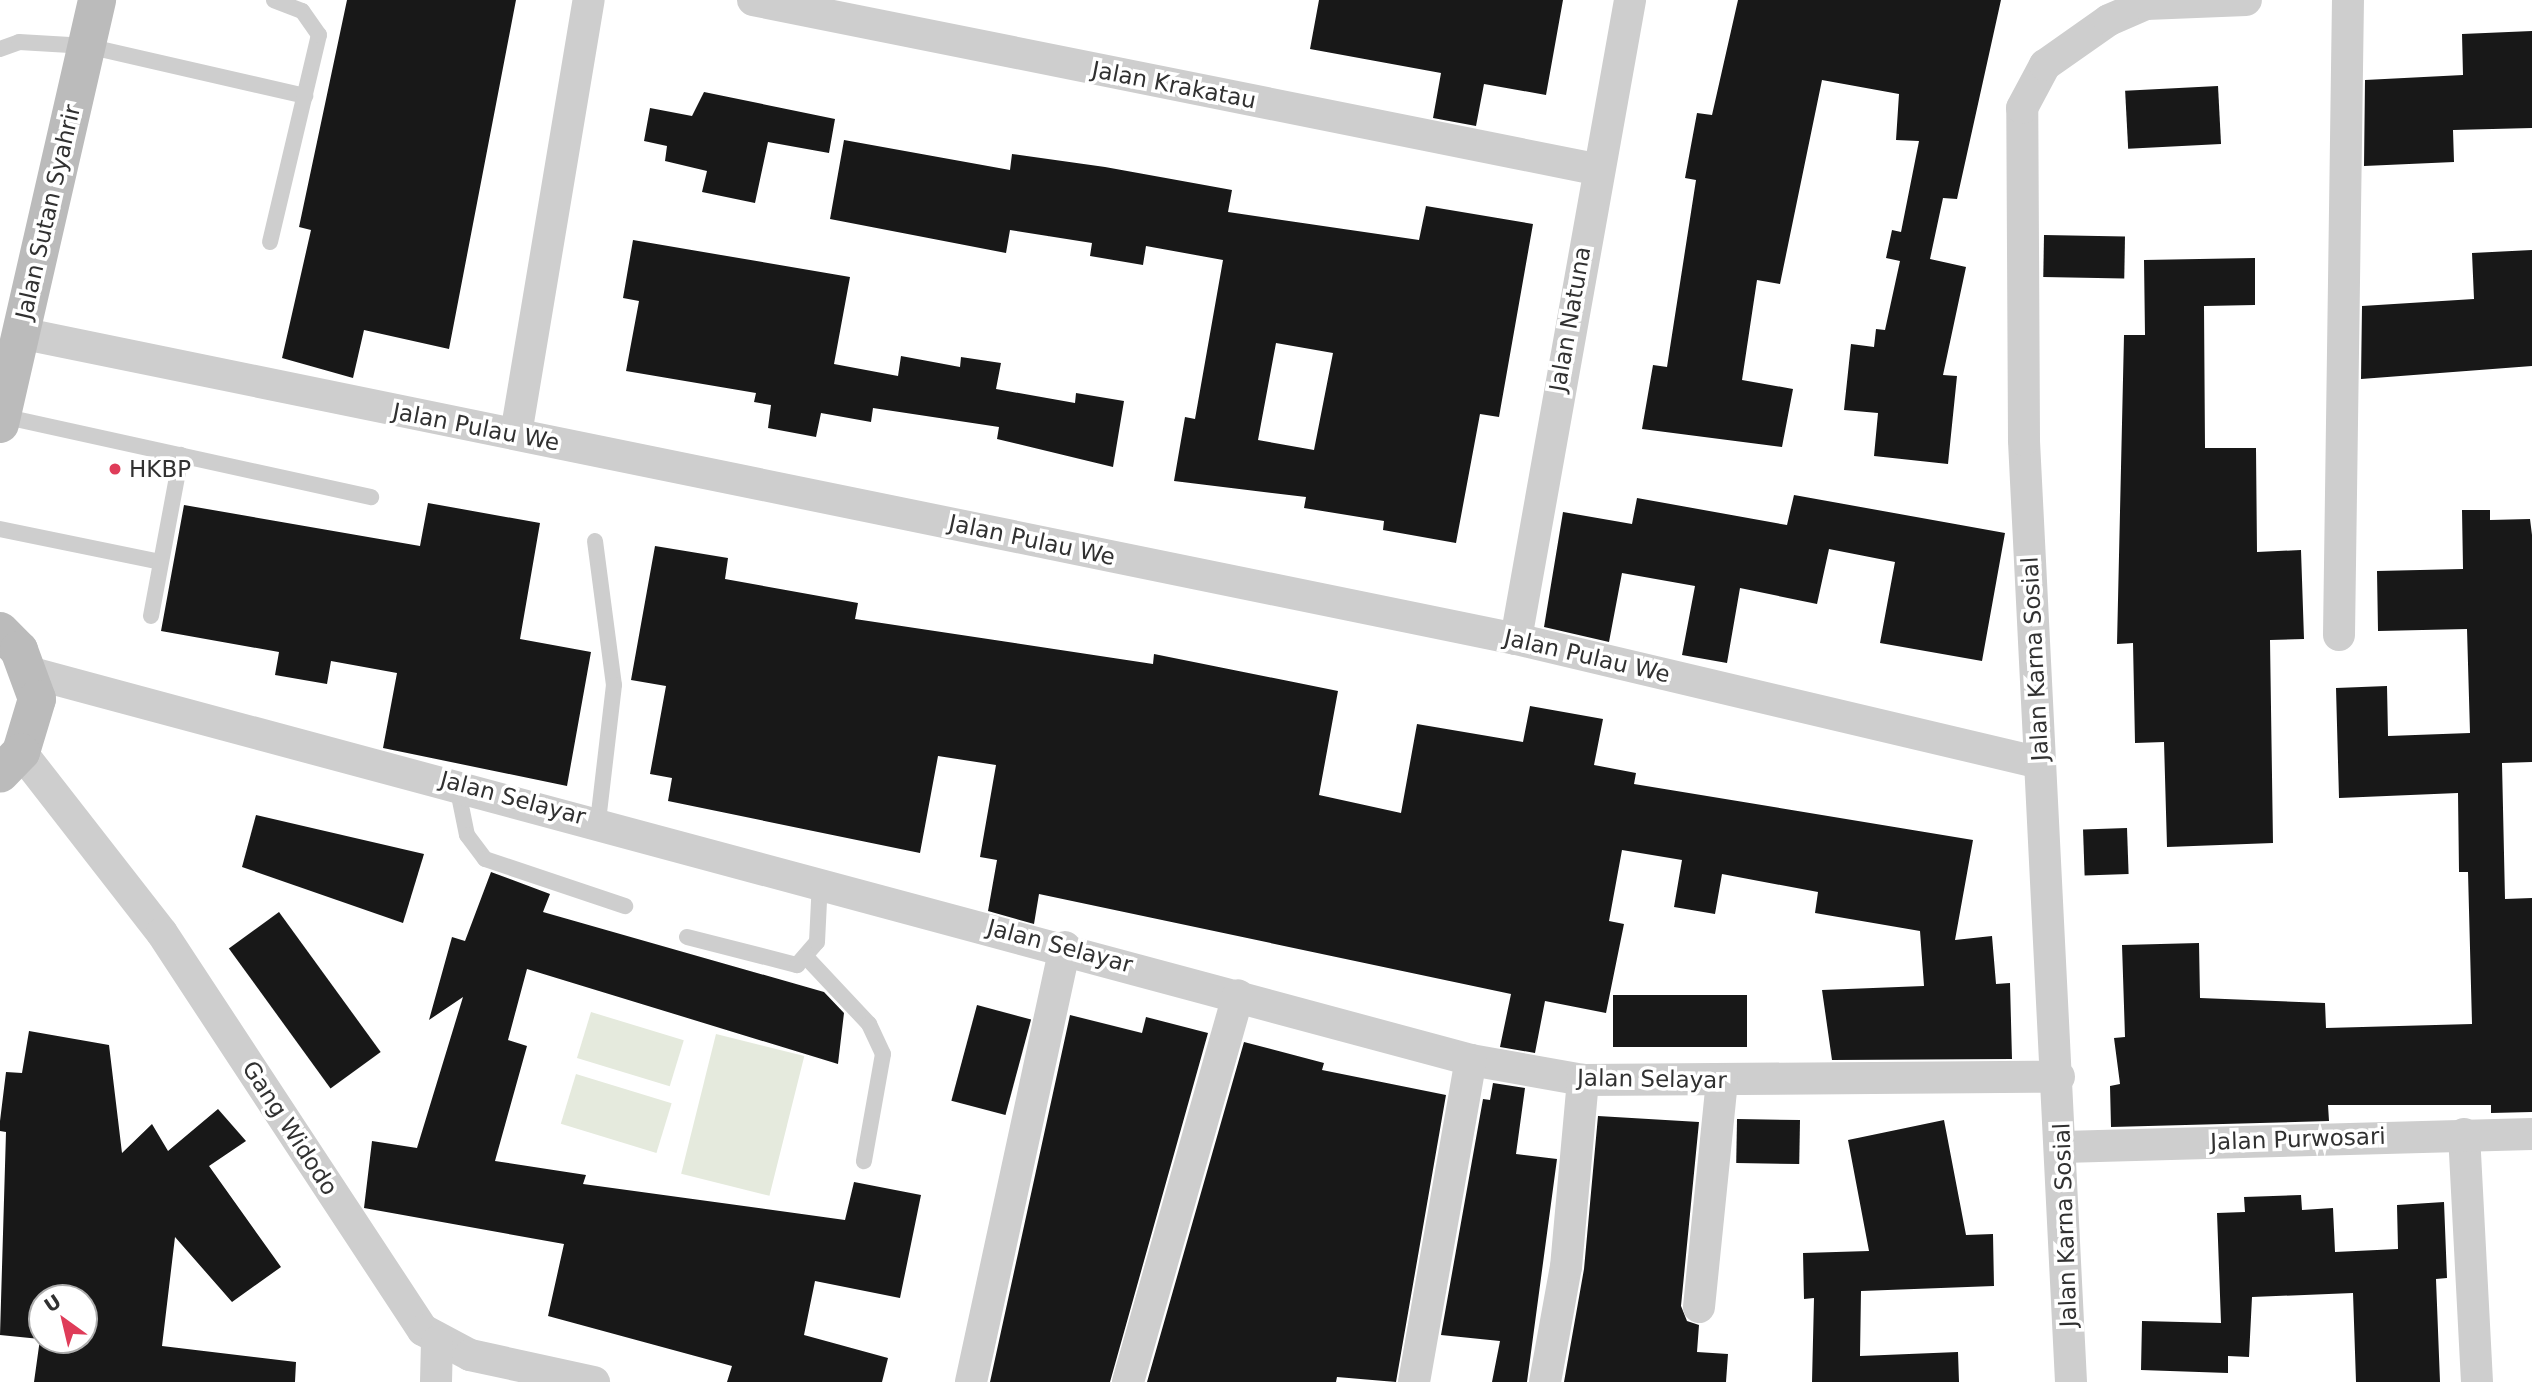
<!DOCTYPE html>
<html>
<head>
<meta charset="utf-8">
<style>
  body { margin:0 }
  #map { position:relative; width:2532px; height:1382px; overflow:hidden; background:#fff; font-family:"DejaVu Sans",sans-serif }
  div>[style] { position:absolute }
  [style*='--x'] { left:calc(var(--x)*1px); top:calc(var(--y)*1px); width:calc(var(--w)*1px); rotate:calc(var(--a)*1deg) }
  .green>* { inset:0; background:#e5eadd; transform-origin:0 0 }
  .building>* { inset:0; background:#181818; transform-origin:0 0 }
  .lane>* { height:16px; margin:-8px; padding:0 8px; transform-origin:8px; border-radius:8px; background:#cecece }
  .street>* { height:32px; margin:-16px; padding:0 16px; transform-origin:16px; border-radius:16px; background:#cecece }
  .secondary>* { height:38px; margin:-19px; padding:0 19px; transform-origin:19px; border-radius:19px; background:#bbb }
  .dots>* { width:19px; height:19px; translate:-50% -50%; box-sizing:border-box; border:4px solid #fff; border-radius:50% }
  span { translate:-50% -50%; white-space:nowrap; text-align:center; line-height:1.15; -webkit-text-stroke:7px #fff; paint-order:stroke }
  .street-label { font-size:23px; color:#313131 }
  .poi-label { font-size:23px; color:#313131 }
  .left { translate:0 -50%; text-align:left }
  .north { position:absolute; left:28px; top:1284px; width:70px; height:70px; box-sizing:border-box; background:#fff; border:2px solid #adadad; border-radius:50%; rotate:326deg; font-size:19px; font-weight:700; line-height:28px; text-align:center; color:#313131 }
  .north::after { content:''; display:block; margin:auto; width:24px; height:32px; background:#df3c59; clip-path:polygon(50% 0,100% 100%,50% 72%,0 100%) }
</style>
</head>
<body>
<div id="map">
  <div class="green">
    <div style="left:591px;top:1012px;width:97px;height:48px;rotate:17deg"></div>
    <div style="left:716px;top:1034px;width:91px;height:144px;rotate:14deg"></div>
    <div style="left:576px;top:1074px;width:100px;height:52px;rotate:17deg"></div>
  </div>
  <div class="building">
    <div style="clip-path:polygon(347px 0,516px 0,449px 349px,364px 330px,353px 378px,282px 358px,311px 230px,299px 227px)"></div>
    <div style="clip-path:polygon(1319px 0,1563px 0,1546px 95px,1484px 84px,1476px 126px,1433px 118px,1441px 73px,1310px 49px)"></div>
    <div style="clip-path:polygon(1738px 0,2001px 0,1957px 199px,1943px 198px,1930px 259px,1966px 267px,1943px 375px,1957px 376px,1948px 464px,1874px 456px,1878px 413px,1844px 410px,1851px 344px,1874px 347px,1876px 329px,1885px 330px,1900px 261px,1886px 258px,1892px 230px,1901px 232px,1919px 141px,1896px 140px,1899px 94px,1822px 80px,1780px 284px,1757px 280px,1742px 380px,1793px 389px,1782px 447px,1642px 429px,1653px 365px,1667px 367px,1696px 180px,1685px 178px,1697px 113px,1712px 115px)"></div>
    <div style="clip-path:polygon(2532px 31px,2532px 128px,2453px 130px,2454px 162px,2364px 166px,2365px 80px,2463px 75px,2462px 34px)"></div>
    <div style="left:2218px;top:86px;width:58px;height:93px;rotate:87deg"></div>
    <div style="clip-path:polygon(704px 92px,835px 119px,829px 153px,768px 142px,755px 203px,702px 192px,707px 171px,665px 161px,667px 146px,644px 141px,650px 108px,692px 116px)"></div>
    <div style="clip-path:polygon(evenodd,844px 140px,1010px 170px,1012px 154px,1105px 167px,1232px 190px,1228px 212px,1419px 240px,1426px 206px,1533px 224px,1499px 417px,1480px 414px,1456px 543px,1383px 530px,1384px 521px,1304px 508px,1306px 497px,1174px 481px,1185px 417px,1195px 419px,1223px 260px,1146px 246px,1143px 265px,1090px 256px,1092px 243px,1010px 230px,1006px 253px,830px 219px,844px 140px,1276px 343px,1333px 353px,1314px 450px,1258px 440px,1276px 343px)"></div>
    <div style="left:2044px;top:235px;width:81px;height:42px;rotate:1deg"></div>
    <div style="clip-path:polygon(633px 240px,850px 277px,834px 364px,898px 376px,901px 356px,960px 367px,961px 357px,1001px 363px,996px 389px,1075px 403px,1076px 393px,1124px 401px,1113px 467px,997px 439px,999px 427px,873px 408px,871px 422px,821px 413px,816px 437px,768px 428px,771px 405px,754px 402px,756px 393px,626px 371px,639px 301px,623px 298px)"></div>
    <div style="clip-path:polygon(2532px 250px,2532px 366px,2361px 379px,2362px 306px,2474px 299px,2472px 253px)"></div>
    <div style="clip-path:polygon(2255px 258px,2255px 305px,2204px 306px,2205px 448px,2256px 448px,2257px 552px,2301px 550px,2304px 639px,2270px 640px,2273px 843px,2167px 847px,2164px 742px,2135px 743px,2133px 643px,2117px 644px,2124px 335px,2145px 335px,2144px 260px)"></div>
    <div style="clip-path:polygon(1794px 495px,2005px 533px,1982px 661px,1880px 643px,1895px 562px,1829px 549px,1817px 604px,1740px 588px,1727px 663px,1682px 655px,1695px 586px,1622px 573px,1609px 642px,1544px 627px,1563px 512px,1632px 524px,1637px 498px,1787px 525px)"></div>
    <div style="clip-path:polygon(428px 503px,540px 523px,520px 639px,591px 652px,567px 786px,383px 748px,397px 673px,331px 661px,327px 684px,275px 675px,279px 652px,161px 631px,184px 505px,420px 546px)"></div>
    <div style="clip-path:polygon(2462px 510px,2490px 510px,2490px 520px,2530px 519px,2532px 535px,2532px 762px,2502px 763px,2505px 899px,2532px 898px,2532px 1112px,2491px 1113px,2491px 1105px,2328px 1105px,2329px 1121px,2111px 1127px,2110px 1086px,2120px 1084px,2114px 1038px,2125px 1037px,2122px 945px,2199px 943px,2200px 998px,2325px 1003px,2326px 1028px,2472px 1024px,2468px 872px,2459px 872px,2458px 793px,2339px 798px,2336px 688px,2387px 686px,2388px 736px,2470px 733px,2467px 629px,2378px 631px,2377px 571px,2463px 569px)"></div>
    <div style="clip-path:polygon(655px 546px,728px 558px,725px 579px,858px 603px,855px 619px,1153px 664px,1154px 654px,1338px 691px,1319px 795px,1401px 813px,1417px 724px,1523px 742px,1530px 706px,1603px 719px,1594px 765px,1636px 773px,1634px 784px,1973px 840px,1955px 940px,1992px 936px,1996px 984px,2010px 983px,2012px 1059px,1832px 1060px,1822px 990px,1924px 986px,1920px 931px,1815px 913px,1818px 892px,1722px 874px,1715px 914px,1674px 907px,1682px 860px,1622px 850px,1609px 921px,1624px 924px,1606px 1013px,1545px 1001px,1535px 1053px,1500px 1047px,1511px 994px,1039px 894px,1034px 924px,988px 911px,997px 860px,980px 857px,996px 765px,938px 756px,920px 853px,668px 801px,672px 778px,650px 774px,666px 686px,631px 680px)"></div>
    <div style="clip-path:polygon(256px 815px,424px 854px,403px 923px,242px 867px)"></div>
    <div style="left:2127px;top:828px;width:46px;height:44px;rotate:88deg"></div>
    <div style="clip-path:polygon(491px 872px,550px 894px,543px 912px,824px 992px,844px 1013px,838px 1064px,527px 969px,508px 1040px,527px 1046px,495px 1161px,586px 1175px,583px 1184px,845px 1220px,854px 1182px,921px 1195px,900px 1298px,815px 1281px,804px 1335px,888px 1358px,882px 1382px,727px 1382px,732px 1366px,548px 1316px,564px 1244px,364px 1208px,372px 1141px,417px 1148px,463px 997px,429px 1020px,452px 937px,465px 941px)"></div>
    <div style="left:279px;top:912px;width:173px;height:62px;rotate:54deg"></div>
    <div style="left:1613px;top:995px;width:134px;height:52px"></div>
    <div style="left:977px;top:1005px;width:56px;height:99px;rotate:15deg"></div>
    <div style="clip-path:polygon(1070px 1015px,1142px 1033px,1146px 1017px,1208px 1033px,1110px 1382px,990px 1382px)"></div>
    <div style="clip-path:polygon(evenodd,29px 1031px,109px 1045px,122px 1153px,152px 1124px,168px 1151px,218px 1109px,246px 1141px,209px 1166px,281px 1267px,232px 1302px,175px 1237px,162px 1346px,296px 1362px,295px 1382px,34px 1382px,40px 1339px,0 1335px,6px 1132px,0 1131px,0 1121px,6px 1072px,22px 1073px,29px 1031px,42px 1298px,84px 1298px,84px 1340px,42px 1340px,42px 1298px)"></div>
    <div style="clip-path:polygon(1244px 1042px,1324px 1063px,1322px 1070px,1446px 1095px,1396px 1382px,1337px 1377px,1336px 1382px,1147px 1382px)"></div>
    <div style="clip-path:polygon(1493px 1083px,1525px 1088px,1516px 1154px,1557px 1159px,1527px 1382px,1492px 1382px,1500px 1341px,1441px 1335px,1483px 1099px,1490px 1100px)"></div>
    <div style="clip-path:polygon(1598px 1116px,1699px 1122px,1681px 1306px,1687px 1321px,1699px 1325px,1697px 1352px,1728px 1354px,1726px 1382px,1564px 1382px,1584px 1269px)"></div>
    <div style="left:1737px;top:1119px;width:63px;height:44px;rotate:1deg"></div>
    <div style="clip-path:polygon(1944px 1120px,1966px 1235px,1993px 1234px,1994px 1286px,1861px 1291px,1860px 1356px,1958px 1352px,1959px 1382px,1812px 1382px,1814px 1298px,1804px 1299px,1803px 1253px,1869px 1251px,1848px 1140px)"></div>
    <div style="clip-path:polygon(2301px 1195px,2302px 1210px,2333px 1208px,2335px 1252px,2398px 1249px,2397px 1205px,2444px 1202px,2447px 1278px,2436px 1279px,2440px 1382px,2356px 1382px,2353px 1293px,2252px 1297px,2249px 1357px,2228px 1356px,2228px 1373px,2141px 1370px,2142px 1321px,2221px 1323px,2217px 1213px,2245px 1212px,2244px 1197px)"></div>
  </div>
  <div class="lane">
    <div style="--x:0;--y:49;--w:20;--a:-20"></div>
    <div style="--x:19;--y:42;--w:68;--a:3.4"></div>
    <div style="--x:87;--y:46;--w:224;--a:12.9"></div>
    <div style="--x:270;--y:242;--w:213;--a:-76.7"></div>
    <div style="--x:319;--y:35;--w:29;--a:-125"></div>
    <div style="--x:302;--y:11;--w:30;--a:-159"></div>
    <div style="--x:2;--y:416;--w:378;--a:12.4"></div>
    <div style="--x:0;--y:529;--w:164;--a:11.6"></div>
    <div style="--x:595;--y:541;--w:145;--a:82.5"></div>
    <div style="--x:614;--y:685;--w:137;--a:96.7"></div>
    <div style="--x:151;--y:616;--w:164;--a:-79.4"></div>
    <div style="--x:457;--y:786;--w:50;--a:78.5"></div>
    <div style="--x:467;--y:835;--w:30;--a:53"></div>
    <div style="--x:485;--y:859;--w:148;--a:18.6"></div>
    <div style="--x:687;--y:937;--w:114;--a:14.3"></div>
    <div style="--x:797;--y:965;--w:30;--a:-49"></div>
    <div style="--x:817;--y:942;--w:62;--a:-87.2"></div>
    <div style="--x:807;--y:958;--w:91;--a:46.8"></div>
    <div style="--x:869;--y:1024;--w:33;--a:65"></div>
    <div style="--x:883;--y:1054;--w:109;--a:100.1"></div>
  </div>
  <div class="street">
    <div style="--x:753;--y:0;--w:859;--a:11.35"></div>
    <div style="--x:20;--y:333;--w:1527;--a:11.56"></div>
    <div style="--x:1516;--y:639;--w:538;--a:13.31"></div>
    <div style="--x:516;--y:434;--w:440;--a:-80.5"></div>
    <div style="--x:2339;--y:635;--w:635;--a:-89.19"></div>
    <div style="--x:1516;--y:639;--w:649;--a:-79.88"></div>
    <div style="--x:32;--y:673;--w:1490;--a:15.05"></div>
    <div style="--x:1471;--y:1060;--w:114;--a:10.1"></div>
    <div style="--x:1583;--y:1080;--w:476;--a:-0.4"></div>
    <div style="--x:21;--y:752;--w:229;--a:52.1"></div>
    <div style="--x:162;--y:933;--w:475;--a:56.7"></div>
    <div style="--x:423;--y:1330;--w:53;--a:28"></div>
    <div style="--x:470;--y:1355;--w:127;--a:12.3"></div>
    <div style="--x:2464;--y:1134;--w:248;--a:87"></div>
    <div style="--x:2063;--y:1147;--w:469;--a:-1.6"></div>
    <div style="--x:1699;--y:1307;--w:228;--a:-84.2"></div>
    <div style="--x:436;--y:1382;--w:40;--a:-88.6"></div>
    <div style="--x:971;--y:1382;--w:445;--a:-77.8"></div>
    <div style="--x:1128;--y:1382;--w:402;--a:-74.1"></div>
    <div style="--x:1414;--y:1382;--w:327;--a:-80"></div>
    <div style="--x:1545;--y:1382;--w:117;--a:-79.7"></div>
    <div style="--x:1566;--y:1267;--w:188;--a:-84.8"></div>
    <div style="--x:2071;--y:1382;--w:943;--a:-92.86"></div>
    <div style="--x:2024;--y:440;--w:332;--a:-90.3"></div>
    <div style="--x:2022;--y:108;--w:49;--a:-61.9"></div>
    <div style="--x:2045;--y:65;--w:78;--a:-35.1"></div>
    <div style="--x:2109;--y:20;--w:40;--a:-23.4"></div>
    <div style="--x:2146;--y:4;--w:100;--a:-2.3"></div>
  </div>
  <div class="secondary">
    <div style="--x:0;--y:424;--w:435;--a:-77.1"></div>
    <div style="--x:0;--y:631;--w:27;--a:45"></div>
    <div style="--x:19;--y:650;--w:52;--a:69.8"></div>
    <div style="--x:37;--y:699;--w:55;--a:106.8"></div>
    <div style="--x:21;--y:752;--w:30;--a:134"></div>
  </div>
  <div class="dots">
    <div style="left:115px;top:469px;background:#df3c59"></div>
  </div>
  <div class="street-label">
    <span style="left:1174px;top:85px;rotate:11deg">Jalan Krakatau</span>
    <span style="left:48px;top:212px;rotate:-77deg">Jalan Sutan Syahrir</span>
    <span style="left:1570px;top:319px;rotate:-80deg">Jalan Natuna</span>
    <span style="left:476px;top:427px;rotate:11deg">Jalan Pulau We</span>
    <span style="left:1032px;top:540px;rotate:12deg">Jalan Pulau We</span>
    <span style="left:1587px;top:656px;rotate:13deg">Jalan Pulau We</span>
    <span style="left:2035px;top:659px;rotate:-93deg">Jalan Karna Sosial</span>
    <span style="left:513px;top:798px;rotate:15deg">Jalan Selayar</span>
    <span style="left:1060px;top:946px;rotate:15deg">Jalan Selayar</span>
    <span style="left:1652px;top:1079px;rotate:1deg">Jalan Selayar</span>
    <span style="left:290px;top:1128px;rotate:57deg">Gang Widodo</span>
    <span style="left:2298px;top:1139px;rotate:-2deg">Jalan Purwosari</span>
    <span style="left:2065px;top:1225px;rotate:-92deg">Jalan Karna Sosial</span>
  </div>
  <div class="poi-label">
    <span class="left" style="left:129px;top:469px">HKBP</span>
  </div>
  <div class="north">U</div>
</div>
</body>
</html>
